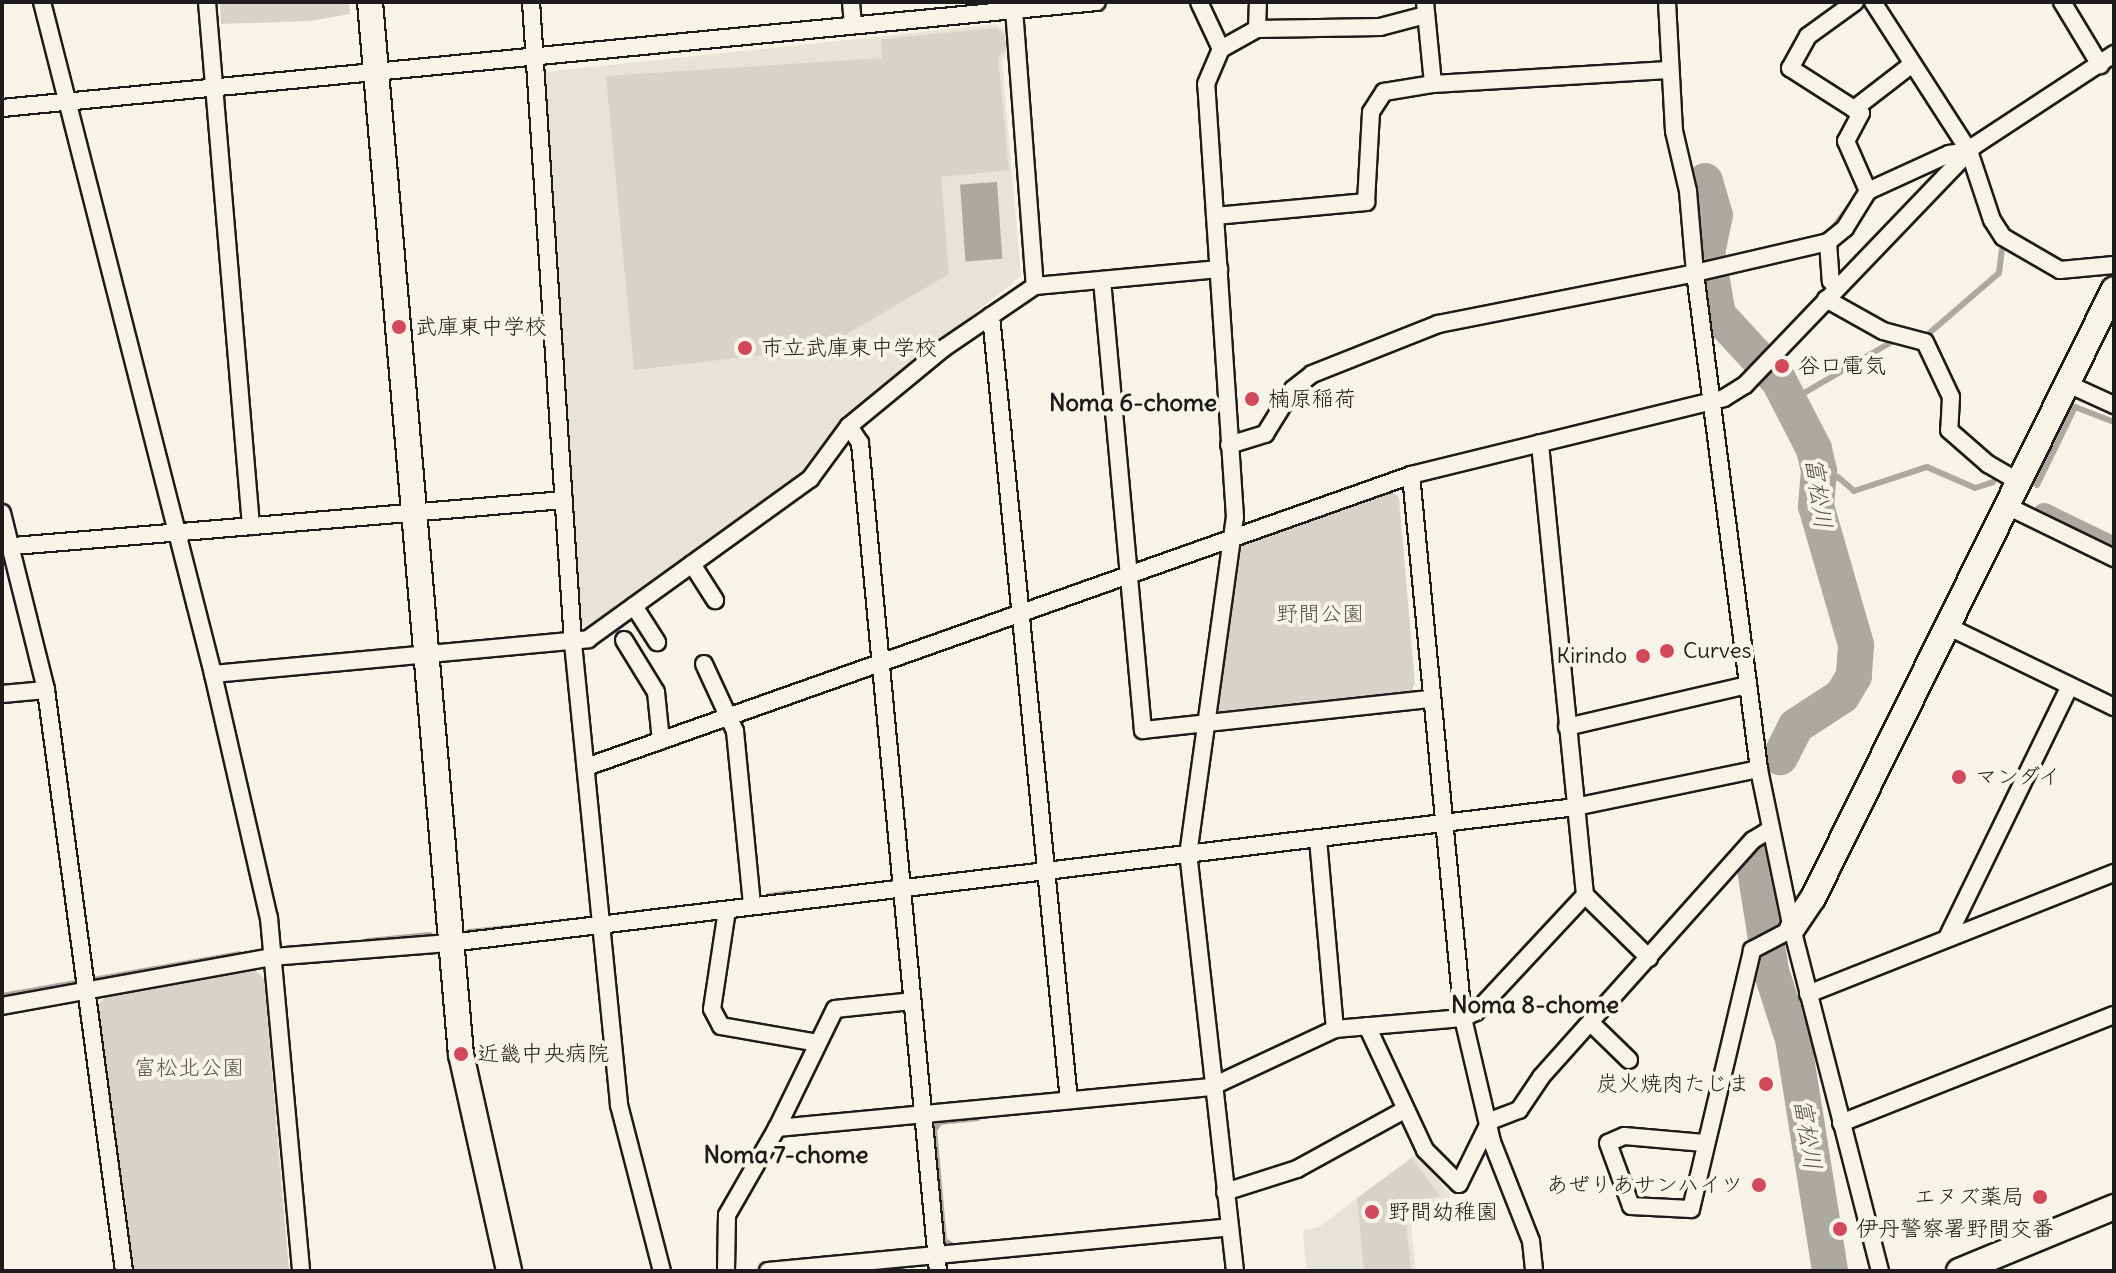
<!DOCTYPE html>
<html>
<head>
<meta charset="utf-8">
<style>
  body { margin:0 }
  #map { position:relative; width:2116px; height:1273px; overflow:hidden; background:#f7f3e8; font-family:Delius,"Klee One",sans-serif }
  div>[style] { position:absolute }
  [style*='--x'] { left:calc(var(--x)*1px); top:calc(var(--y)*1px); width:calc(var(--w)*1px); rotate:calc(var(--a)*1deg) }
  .built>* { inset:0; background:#e6e3d9 }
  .green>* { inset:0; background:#d7d3cb }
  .water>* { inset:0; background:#aca9a2; transform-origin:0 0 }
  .stream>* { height:6px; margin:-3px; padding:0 3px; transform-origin:3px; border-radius:3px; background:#aca9a2 }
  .canal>* { height:22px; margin:-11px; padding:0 11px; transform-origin:11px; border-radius:11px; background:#aca9a2 }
  .river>* { height:36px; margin:-18px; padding:0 18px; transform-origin:18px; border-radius:18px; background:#aca9a2 }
  .roads { filter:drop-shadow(2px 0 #1c1c1c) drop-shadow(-2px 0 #1c1c1c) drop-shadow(0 2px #1c1c1c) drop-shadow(0 -2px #1c1c1c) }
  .street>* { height:16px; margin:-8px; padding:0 8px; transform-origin:8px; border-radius:8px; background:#f7f3e8 }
  .secondary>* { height:24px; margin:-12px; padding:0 12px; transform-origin:12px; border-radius:12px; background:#f7f3e8 }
  .dots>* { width:22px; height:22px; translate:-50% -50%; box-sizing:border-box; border:4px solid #f7f3e8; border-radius:50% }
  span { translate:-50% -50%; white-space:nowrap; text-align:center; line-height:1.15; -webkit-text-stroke:8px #f7f3e8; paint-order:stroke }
  .poi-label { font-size:22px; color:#1c1c1c }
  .left { translate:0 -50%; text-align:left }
  .right { translate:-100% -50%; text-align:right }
  .park-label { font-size:22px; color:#545351 }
  .neighbourhood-label { font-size:24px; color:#1c1c1c; font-weight:700 }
  .water-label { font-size:24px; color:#565452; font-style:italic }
  .frame { position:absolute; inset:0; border:4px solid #1c1c1c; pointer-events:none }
</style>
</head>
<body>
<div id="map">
  <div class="built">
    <div style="clip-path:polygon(997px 24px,1004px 31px,1007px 52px,1002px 62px,1021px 276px,848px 415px,808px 474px,590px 630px,578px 623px,544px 72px)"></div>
    <div style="clip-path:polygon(1417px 1153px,1450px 1194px,1449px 1200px,1409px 1206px,1416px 1271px,1306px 1271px,1303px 1230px,1319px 1227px)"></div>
  </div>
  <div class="green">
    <div style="clip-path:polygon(220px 2px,349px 2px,350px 14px,309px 21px,221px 24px)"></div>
    <div style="clip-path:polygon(997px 28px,1005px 35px,1006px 50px,998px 58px,1009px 170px,941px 177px,949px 274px,823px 348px,634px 370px,606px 76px,882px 58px,881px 39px)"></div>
    <div style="clip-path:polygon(1392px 491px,1399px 498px,1415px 684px,1410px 693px,1225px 717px,1216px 708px,1242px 545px,1249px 538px)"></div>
    <div style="clip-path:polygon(253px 969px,264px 978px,289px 1271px,131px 1271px,98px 1006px,106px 996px)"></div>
    <div style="clip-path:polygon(1412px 1158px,1440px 1196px,1404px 1202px,1411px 1270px,1364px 1271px,1357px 1198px)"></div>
  </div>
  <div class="water">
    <div style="left:997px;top:182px;width:77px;height:37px;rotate:86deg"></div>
  </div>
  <div class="stream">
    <div style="--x:1830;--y:232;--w:56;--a:-52.9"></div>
    <div style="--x:1926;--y:336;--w:96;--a:-40.8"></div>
    <div style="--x:1999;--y:273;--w:23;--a:-83"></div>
    <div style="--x:1786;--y:394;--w:13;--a:9"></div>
    <div style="--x:1799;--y:396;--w:109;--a:-30.3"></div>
    <div style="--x:2037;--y:485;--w:87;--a:-64"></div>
    <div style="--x:2075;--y:407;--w:42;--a:21"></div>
    <div style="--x:1819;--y:487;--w:21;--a:-28"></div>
    <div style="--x:1838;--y:477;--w:21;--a:41"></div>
    <div style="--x:1854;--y:491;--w:77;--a:-18.2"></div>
    <div style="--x:1927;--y:467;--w:52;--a:23.6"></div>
    <div style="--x:1975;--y:488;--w:19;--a:-18"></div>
    <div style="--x:769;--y:896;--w:22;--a:-8"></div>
    <div style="--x:468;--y:932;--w:60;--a:-5.7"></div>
    <div style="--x:368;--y:941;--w:62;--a:-5.5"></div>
    <div style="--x:2;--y:996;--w:241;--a:-10"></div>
    <div style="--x:955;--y:1247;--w:13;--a:-151"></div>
    <div style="--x:944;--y:1241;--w:111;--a:-95.1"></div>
    <div style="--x:934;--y:1130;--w:10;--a:-53"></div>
    <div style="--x:940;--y:1122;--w:38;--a:-6"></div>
  </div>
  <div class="canal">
    <div style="--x:2044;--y:514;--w:78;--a:25.9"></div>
  </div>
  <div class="river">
    <div style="--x:1705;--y:181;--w:35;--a:74"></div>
    <div style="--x:1715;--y:215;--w:38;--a:102"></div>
    <div style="--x:1707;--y:252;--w:64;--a:80.1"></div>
    <div style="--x:1718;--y:315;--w:90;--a:47.3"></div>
    <div style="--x:1779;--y:381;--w:76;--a:62.8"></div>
    <div style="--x:1814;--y:449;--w:23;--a:77"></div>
    <div style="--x:1819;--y:471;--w:35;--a:95"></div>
    <div style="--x:1816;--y:506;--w:145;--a:73.9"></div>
    <div style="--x:1856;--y:645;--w:31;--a:94"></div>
    <div style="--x:1854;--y:676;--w:23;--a:121"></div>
    <div style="--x:1842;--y:696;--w:55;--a:146.9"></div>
    <div style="--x:1796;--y:726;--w:35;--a:117"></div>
    <div style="--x:1753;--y:857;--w:115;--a:81"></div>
    <div style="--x:1771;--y:971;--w:71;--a:72.1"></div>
    <div style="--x:1793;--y:1039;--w:235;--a:80.9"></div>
  </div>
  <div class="roads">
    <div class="street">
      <div style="--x:42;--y:2;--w:693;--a:75.72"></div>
      <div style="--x:213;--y:674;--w:250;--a:77.1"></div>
      <div style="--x:269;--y:918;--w:354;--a:84.8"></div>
      <div style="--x:207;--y:2;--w:526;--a:85.2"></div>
      <div style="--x:531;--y:2;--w:642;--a:86.25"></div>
      <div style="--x:573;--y:643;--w:464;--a:84.3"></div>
      <div style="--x:619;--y:1105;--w:171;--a:75.5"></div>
      <div style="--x:851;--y:2;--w:23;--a:85"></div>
      <div style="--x:1199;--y:2;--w:52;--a:64.9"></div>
      <div style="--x:1425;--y:2;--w:82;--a:84.4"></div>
      <div style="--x:1433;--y:84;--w:236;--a:-3.4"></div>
      <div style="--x:1855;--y:2;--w:58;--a:144.1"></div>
      <div style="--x:1808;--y:36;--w:37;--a:119"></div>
      <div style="--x:1790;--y:68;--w:76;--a:32.6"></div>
      <div style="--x:1854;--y:109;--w:72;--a:-37.7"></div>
      <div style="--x:1873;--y:2;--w:177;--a:57.2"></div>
      <div style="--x:1969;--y:151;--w:73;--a:71.6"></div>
      <div style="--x:1992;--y:220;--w:20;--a:57"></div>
      <div style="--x:2003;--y:237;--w:66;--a:30.1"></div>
      <div style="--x:2060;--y:270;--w:54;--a:-5.3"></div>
      <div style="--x:2062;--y:2;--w:74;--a:58.9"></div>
      <div style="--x:1014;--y:9;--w:278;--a:85.7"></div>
      <div style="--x:1257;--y:29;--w:27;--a:-88"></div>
      <div style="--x:2;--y:108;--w:1100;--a:-5.53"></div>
      <div style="--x:1854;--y:109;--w:8;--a:30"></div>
      <div style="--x:1861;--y:113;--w:32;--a:118"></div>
      <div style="--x:1846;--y:141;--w:55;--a:66.3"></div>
      <div style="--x:1215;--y:216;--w:152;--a:-5.3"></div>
      <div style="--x:1366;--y:202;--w:90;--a:-86.8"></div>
      <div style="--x:1371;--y:112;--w:24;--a:-57"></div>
      <div style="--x:1384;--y:92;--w:50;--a:-9.3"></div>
      <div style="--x:1828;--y:242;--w:39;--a:86"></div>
      <div style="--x:1831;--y:281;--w:9;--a:49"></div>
      <div style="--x:1102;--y:280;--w:452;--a:84.8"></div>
      <div style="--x:1143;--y:730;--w:289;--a:-6.2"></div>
      <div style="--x:1826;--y:299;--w:65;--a:29.3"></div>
      <div style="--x:1883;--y:331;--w:43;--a:14.7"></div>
      <div style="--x:1925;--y:342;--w:61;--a:64.7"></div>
      <div style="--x:1951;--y:397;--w:33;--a:93"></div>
      <div style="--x:1949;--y:430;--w:52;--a:41.1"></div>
      <div style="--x:1988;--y:464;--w:36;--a:30"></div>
      <div style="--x:991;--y:316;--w:788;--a:84.32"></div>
      <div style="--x:2068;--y:384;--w:51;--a:24.5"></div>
      <div style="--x:849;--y:426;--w:20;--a:57"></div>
      <div style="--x:860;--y:443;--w:832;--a:84.62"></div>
      <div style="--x:1229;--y:445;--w:38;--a:-17"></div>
      <div style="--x:1265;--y:434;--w:53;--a:-58.1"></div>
      <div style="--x:1293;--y:389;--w:24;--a:-38"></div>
      <div style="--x:1312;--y:374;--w:136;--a:-21.6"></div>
      <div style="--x:1438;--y:324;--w:262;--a:-11.2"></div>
      <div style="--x:1695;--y:273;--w:82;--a:-94.9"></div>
      <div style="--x:1688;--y:191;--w:62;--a:-103.1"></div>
      <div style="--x:1674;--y:131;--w:129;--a:-93.1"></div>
      <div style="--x:1411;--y:475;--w:545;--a:84.53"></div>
      <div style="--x:1463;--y:1018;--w:127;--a:76.8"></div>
      <div style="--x:1492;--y:1142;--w:106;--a:68.5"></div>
      <div style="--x:1531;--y:1241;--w:30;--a:84"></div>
      <div style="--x:2007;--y:506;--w:119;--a:25.9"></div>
      <div style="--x:2;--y:513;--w:182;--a:76"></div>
      <div style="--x:46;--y:690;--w:586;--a:82.35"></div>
      <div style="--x:2;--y:547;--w:564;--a:-4.78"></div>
      <div style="--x:692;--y:564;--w:43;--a:57.4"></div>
      <div style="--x:634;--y:606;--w:43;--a:57.4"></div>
      <div style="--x:1947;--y:626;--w:186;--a:25.9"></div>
      <div style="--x:624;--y:640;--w:61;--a:58.4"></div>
      <div style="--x:656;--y:692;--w:49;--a:84.2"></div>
      <div style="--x:704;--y:664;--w:74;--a:65.2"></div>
      <div style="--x:735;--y:731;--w:175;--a:84.4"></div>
      <div style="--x:213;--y:674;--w:377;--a:-5.3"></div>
      <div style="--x:588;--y:639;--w:274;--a:-35.8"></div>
      <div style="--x:810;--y:479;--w:66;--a:-53.7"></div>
      <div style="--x:849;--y:426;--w:123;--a:-39.4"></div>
      <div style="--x:944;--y:348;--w:110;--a:-34.3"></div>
      <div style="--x:1035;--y:286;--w:185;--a:-5.3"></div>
      <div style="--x:2;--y:694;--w:44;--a:-5.2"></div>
      <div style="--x:1567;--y:727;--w:185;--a:-13.1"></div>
      <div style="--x:589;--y:766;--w:872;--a:-19.49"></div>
      <div style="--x:1411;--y:475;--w:322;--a:-13.8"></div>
      <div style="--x:1724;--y:398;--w:25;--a:-32"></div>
      <div style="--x:1745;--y:385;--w:331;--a:-46.2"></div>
      <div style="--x:1974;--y:146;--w:168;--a:-33.3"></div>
      <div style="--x:1318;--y:839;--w:191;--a:84.9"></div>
      <div style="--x:1585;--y:895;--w:90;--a:44.5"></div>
      <div style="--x:727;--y:910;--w:100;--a:98.6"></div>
      <div style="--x:712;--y:1009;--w:19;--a:62"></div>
      <div style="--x:721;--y:1026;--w:97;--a:10"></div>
      <div style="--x:1947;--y:938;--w:280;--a:-64"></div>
      <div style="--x:1808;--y:994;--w:329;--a:-21.6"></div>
      <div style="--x:2;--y:1006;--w:274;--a:-10.3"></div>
      <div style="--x:272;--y:957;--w:179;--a:-4.5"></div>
      <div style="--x:450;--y:943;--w:1133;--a:-6.89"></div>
      <div style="--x:1575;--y:807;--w:188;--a:-11.7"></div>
      <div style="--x:1591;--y:1023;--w:53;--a:44.2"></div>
      <div style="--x:1367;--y:1026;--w:137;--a:64.9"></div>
      <div style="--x:1425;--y:1150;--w:48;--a:45"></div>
      <div style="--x:1459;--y:1184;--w:70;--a:-63.8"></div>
      <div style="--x:1490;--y:1121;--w:31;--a:-21"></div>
      <div style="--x:1519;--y:1110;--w:40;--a:-56"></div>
      <div style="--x:1541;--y:1077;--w:318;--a:-48.2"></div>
      <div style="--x:1753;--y:840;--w:21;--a:-31"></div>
      <div style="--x:1841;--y:1123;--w:294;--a:-21.6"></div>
      <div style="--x:777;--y:1128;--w:436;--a:-5.4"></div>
      <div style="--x:1211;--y:1087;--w:137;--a:-25.1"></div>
      <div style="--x:1335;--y:1029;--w:128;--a:-4.9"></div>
      <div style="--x:1463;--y:1018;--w:14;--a:-25"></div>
      <div style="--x:1476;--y:1012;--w:160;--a:-47"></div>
      <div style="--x:1585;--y:895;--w:454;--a:-95.7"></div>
      <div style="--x:1704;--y:1143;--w:80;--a:-175"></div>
      <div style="--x:1624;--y:1136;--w:17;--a:156"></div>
      <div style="--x:1608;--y:1143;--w:67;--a:69.9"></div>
      <div style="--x:1631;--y:1206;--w:60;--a:2.9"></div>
      <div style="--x:1691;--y:1209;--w:266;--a:-76.7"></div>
      <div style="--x:1752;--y:950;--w:45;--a:-27.7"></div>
      <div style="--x:1225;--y:1192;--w:76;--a:-17.7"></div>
      <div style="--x:1297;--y:1169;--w:124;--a:-28.8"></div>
      <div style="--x:726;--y:1271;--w:56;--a:-89"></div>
      <div style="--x:727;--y:1215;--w:100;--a:-60.1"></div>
      <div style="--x:777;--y:1128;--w:132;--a:-64"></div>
      <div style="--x:835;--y:1009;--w:77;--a:-5.9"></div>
      <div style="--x:768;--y:1271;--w:464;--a:-5.4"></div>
      <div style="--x:1235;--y:1271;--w:419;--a:-96.4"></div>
      <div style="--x:1188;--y:855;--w:341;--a:-82.1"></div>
      <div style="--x:1235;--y:517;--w:434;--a:-93.8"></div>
      <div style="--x:1206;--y:84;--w:38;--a:-67"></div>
      <div style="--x:1221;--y:49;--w:41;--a:-29.1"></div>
      <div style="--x:1257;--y:29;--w:123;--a:-0.9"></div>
      <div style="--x:1380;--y:27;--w:47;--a:-14.9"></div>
      <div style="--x:1880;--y:1271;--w:353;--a:-104.4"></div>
      <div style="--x:1792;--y:929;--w:163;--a:-101.7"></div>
      <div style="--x:1759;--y:769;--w:500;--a:-97.35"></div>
      <div style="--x:1695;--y:273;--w:137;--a:-13.1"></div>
      <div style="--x:1828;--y:242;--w:22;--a:-39"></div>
      <div style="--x:1845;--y:228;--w:44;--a:-58.1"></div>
      <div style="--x:1868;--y:191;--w:89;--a:-24.6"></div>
      <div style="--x:1949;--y:154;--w:20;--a:-9"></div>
    </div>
    <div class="secondary">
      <div style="--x:370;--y:2;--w:1056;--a:85.06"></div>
      <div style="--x:461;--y:1054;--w:222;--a:77.5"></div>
      <div style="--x:1792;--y:929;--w:37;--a:-56"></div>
      <div style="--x:1813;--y:898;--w:679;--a:-63.7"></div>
      <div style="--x:1959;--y:1271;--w:168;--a:-22.4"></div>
    </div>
  </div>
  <div class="dots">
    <div style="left:399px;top:327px;background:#d1495b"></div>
    <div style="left:745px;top:348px;background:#d1495b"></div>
    <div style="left:1782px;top:366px;background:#d1495b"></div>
    <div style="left:1252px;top:399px;background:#d1495b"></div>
    <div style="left:1667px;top:651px;background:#d1495b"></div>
    <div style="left:1643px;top:656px;background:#d1495b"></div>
    <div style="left:1959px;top:777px;background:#d1495b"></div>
    <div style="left:461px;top:1054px;background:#d1495b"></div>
    <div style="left:1766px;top:1084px;background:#d1495b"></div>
    <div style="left:1759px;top:1185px;background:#d1495b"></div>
    <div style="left:2040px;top:1197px;background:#d1495b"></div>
    <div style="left:1372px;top:1212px;background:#d1495b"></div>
    <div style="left:1840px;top:1229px;background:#d1495b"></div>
  </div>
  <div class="poi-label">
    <span class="left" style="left:415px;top:327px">武庫東中学校</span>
    <span class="left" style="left:761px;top:348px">市立武庫東中学校</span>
    <span class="left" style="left:1798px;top:366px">谷口電気</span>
    <span class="left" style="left:1268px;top:399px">楠原稲荷</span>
    <span class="left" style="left:1683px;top:651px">Curves</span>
    <span class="right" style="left:1627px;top:656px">Kirindo</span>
    <span class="left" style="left:1975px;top:777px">マンダイ</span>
    <span class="left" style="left:477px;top:1054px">近畿中央病院</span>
    <span class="right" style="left:1750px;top:1084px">炭火焼肉たじま</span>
    <span class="right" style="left:1743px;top:1185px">あぜりあサンハイツ</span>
    <span class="right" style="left:2024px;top:1197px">エヌズ薬局</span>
    <span class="left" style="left:1388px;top:1212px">野間幼稚園</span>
    <span class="left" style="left:1856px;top:1229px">伊丹警察署野間交番</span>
  </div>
  <div class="park-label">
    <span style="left:1320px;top:614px">野間公園</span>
    <span style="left:189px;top:1068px">富松北公園</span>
  </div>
  <div class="neighbourhood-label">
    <span style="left:1133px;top:403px">Noma 6-chome</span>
    <span style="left:1535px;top:1005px">Noma 8-chome</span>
    <span style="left:786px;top:1155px">Noma 7-chome</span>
  </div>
  <div class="water-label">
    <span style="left:1819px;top:493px;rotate:82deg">富松川</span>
    <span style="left:1808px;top:1134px;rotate:81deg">富松川</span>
  </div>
  <div class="frame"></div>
</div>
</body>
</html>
